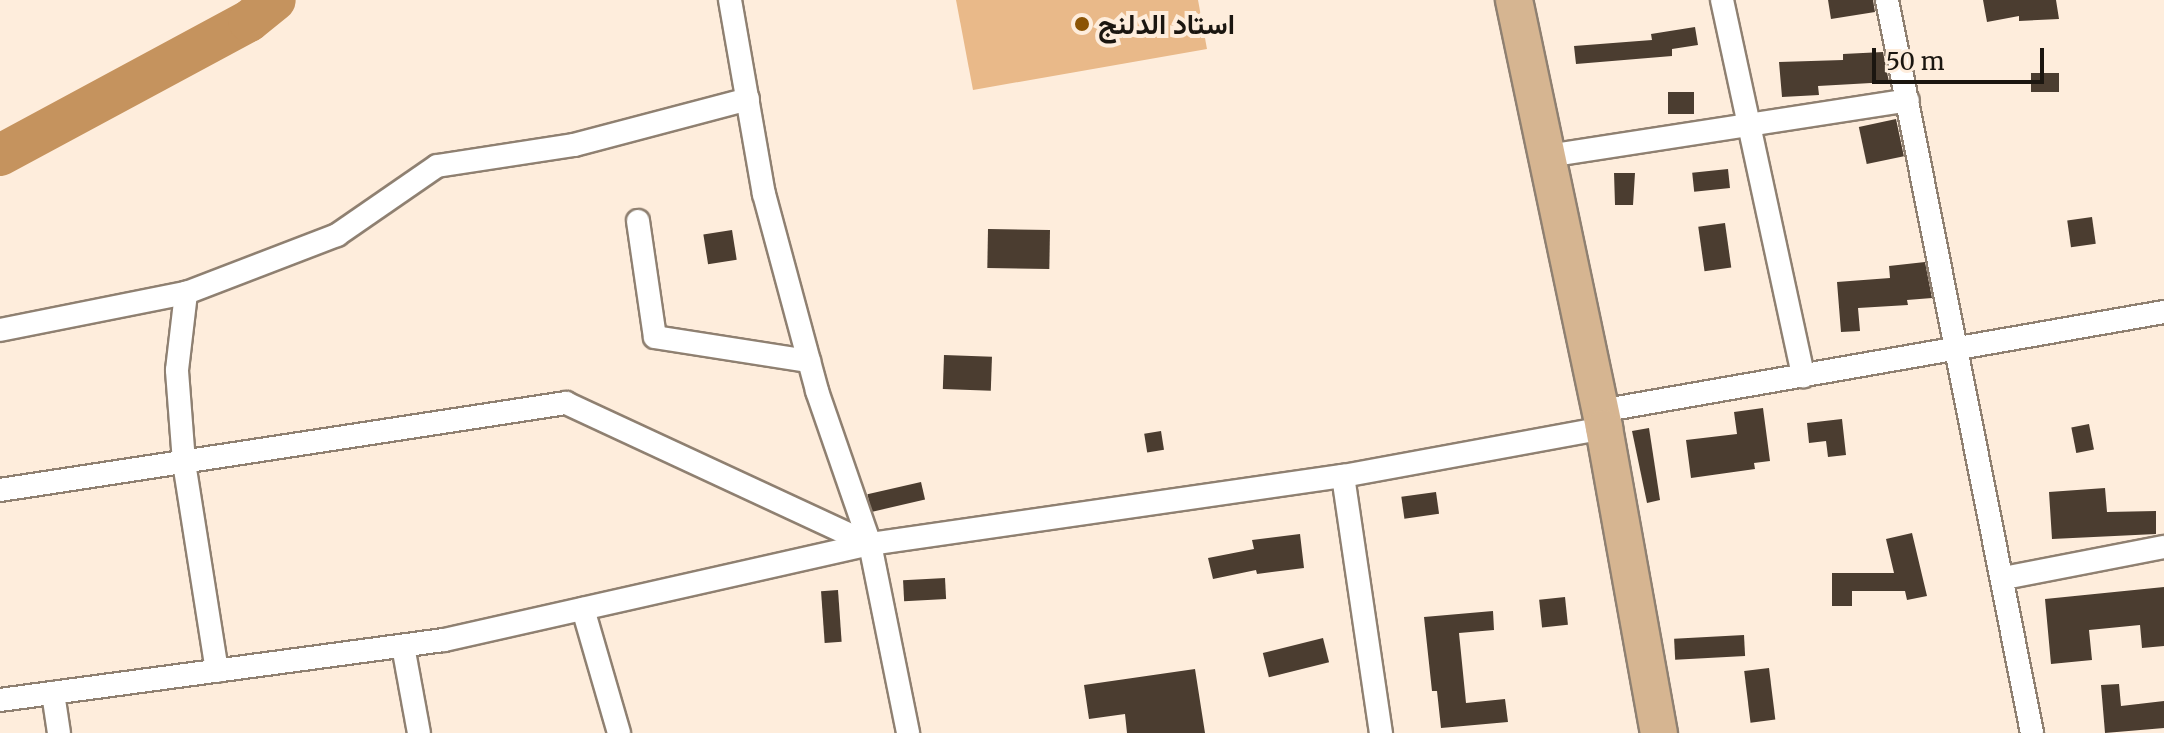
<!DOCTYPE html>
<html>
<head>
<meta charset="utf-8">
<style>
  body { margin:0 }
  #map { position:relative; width:2164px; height:733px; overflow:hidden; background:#feeddc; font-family:Merriweather,Vazirmatn,serif }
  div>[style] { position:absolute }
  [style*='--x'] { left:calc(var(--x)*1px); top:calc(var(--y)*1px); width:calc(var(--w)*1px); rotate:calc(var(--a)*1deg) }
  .green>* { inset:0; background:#e9b989 }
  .river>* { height:42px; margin:-21px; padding:0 21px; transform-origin:21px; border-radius:21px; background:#c5935e }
  .building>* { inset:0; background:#4b3d30; transform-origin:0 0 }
  .roads { filter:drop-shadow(2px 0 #8f8071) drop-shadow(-2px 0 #8f8071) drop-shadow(0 2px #8f8071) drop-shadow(0 -2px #8f8071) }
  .minor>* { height:22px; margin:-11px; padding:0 11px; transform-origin:11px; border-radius:11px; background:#fff }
  .primary>* { height:36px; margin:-18px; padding:0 18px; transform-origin:18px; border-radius:18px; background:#d6b591 }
  .dots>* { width:22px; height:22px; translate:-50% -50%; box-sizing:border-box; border:4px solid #feeddc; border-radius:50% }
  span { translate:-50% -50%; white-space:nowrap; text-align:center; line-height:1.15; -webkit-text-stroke:8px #feeddc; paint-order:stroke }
  .poi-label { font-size:28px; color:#1b1610; font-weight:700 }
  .left { translate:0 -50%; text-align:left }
  .scale { position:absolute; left:1872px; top:48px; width:172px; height:36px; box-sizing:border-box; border:4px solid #1b1610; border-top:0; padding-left:10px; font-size:24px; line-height:28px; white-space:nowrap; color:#1b1610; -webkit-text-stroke:6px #feeddc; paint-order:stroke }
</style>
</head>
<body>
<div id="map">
  <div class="green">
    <div style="clip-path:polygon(956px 0,1198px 0,1207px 49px,973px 90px)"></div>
  </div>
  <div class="river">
    <div style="--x:0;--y:155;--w:283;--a:-28.3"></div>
    <div style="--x:249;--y:21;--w:33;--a:-39"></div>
  </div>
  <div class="building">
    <div style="clip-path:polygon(1828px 0,1873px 0,1875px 12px,1831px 19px)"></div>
    <div style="clip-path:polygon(1983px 0,2056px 0,2059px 19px,2019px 21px,2019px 16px,1987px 22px)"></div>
    <div style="clip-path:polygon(1695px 27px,1698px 45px,1672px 49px,1672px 56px,1576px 64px,1574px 46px,1652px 40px,1651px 34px)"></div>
    <div style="clip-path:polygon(1883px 52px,1889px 82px,1818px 86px,1819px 95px,1782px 97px,1779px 62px,1843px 60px,1843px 54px)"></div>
    <div style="left:2031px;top:73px;width:28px;height:19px"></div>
    <div style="left:1668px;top:92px;width:26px;height:22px"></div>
    <div style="left:1896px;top:119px;width:38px;height:38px;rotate:78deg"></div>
    <div style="left:1728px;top:169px;width:19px;height:36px;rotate:84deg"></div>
    <div style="clip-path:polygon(1614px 173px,1635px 173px,1633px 205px,1615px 205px)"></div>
    <div style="left:2092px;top:217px;width:27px;height:25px;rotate:82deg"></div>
    <div style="left:1725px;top:223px;width:45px;height:27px;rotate:82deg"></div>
    <div style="left:988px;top:229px;width:62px;height:39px;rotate:1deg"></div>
    <div style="left:732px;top:230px;width:30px;height:29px;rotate:81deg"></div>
    <div style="clip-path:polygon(1925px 262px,1932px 298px,1907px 300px,1908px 305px,1858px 308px,1860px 331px,1841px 332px,1837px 282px,1890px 278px,1889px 266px)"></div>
    <div style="left:944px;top:355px;width:48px;height:34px;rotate:2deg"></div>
    <div style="clip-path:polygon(1763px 408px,1770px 461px,1754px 463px,1755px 469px,1691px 478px,1686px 440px,1737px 434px,1734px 412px)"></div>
    <div style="clip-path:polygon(1842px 419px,1846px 455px,1828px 457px,1826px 441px,1809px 443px,1807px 423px)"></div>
    <div style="left:2089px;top:424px;width:26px;height:18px;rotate:79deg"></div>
    <div style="clip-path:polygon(1649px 428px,1660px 500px,1647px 503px,1632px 431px)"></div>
    <div style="left:1161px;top:431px;width:19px;height:17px;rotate:81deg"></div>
    <div style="left:921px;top:482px;width:18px;height:55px;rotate:77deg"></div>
    <div style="clip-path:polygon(2105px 488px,2107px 512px,2156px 511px,2156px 534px,2052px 539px,2049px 492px)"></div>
    <div style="left:1436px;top:492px;width:22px;height:35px;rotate:82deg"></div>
    <div style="clip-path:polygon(1912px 533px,1927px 596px,1907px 600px,1905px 591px,1852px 591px,1852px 606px,1832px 606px,1832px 573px,1894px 573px,1886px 539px)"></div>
    <div style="clip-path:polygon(1300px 534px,1304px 568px,1257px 574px,1256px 570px,1213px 579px,1208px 558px,1254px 549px,1252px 540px)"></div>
    <div style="left:945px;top:578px;width:21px;height:42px;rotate:87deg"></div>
    <div style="clip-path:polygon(2164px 587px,2164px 646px,2142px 648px,2140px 625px,2089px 630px,2092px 660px,2051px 664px,2045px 599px)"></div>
    <div style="left:838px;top:590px;width:52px;height:17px;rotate:86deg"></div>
    <div style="left:1565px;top:597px;width:28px;height:26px;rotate:84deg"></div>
    <div style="clip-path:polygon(1493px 611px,1494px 630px,1459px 633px,1466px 703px,1505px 699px,1508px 722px,1441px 728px,1437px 691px,1432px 691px,1424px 617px)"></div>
    <div style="left:1744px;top:635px;width:21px;height:70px;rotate:87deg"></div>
    <div style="left:1323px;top:638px;width:25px;height:62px;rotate:76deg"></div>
    <div style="left:1769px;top:668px;width:52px;height:25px;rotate:83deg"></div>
    <div style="clip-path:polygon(1195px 669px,1205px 733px,1127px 733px,1125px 714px,1089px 719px,1084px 685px)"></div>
    <div style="clip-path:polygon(2119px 684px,2121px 706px,2164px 701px,2164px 728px,2105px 733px,2101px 685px)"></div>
  </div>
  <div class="roads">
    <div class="minor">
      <div style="--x:730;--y:0;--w:197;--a:80.1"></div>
      <div style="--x:764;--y:194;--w:204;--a:74.9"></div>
      <div style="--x:817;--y:391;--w:162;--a:70.9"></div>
      <div style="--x:870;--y:544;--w:193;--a:78.6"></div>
      <div style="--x:1722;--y:0;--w:385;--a:77.8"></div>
      <div style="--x:1887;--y:0;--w:747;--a:78.81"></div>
      <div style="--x:1548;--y:156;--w:364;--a:-8.8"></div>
      <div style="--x:638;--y:221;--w:117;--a:81.7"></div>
      <div style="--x:655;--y:337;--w:156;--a:8.9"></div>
      <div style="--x:0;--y:330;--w:190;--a:-11.3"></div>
      <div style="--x:1600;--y:411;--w:573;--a:-9.96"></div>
      <div style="--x:1343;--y:476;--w:260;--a:81.6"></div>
      <div style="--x:0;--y:490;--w:573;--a:-8.74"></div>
      <div style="--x:566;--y:403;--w:335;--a:24.9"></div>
      <div style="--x:2004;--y:578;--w:163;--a:-11"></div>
      <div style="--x:583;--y:609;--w:129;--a:73.8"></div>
      <div style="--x:403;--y:646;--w:88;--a:79.6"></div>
      <div style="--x:217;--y:671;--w:212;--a:-99"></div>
      <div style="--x:184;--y:462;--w:92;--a:-94.4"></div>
      <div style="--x:177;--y:370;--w:78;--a:-83.3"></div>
      <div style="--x:186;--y:293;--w:162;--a:-21"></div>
      <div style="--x:337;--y:235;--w:121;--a:-34.6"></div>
      <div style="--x:437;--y:166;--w:139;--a:-8.7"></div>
      <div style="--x:574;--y:145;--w:180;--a:-14.8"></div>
      <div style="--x:53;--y:693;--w:40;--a:81.5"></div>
      <div style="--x:0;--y:700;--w:448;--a:-7.7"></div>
      <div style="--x:444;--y:640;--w:437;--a:-12.7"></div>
      <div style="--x:870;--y:544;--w:478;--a:-8.2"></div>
      <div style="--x:1343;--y:476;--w:265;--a:-10.4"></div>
    </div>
    <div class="primary">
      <div style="--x:1514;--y:0;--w:437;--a:78.1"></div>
      <div style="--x:1604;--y:428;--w:310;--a:79.8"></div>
    </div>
  </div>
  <div class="dots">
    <div style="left:1082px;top:24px;background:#8b5405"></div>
  </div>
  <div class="poi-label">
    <span class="left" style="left:1098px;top:24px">استاد الدلنج</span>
  </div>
  <div class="scale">50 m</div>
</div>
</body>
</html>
